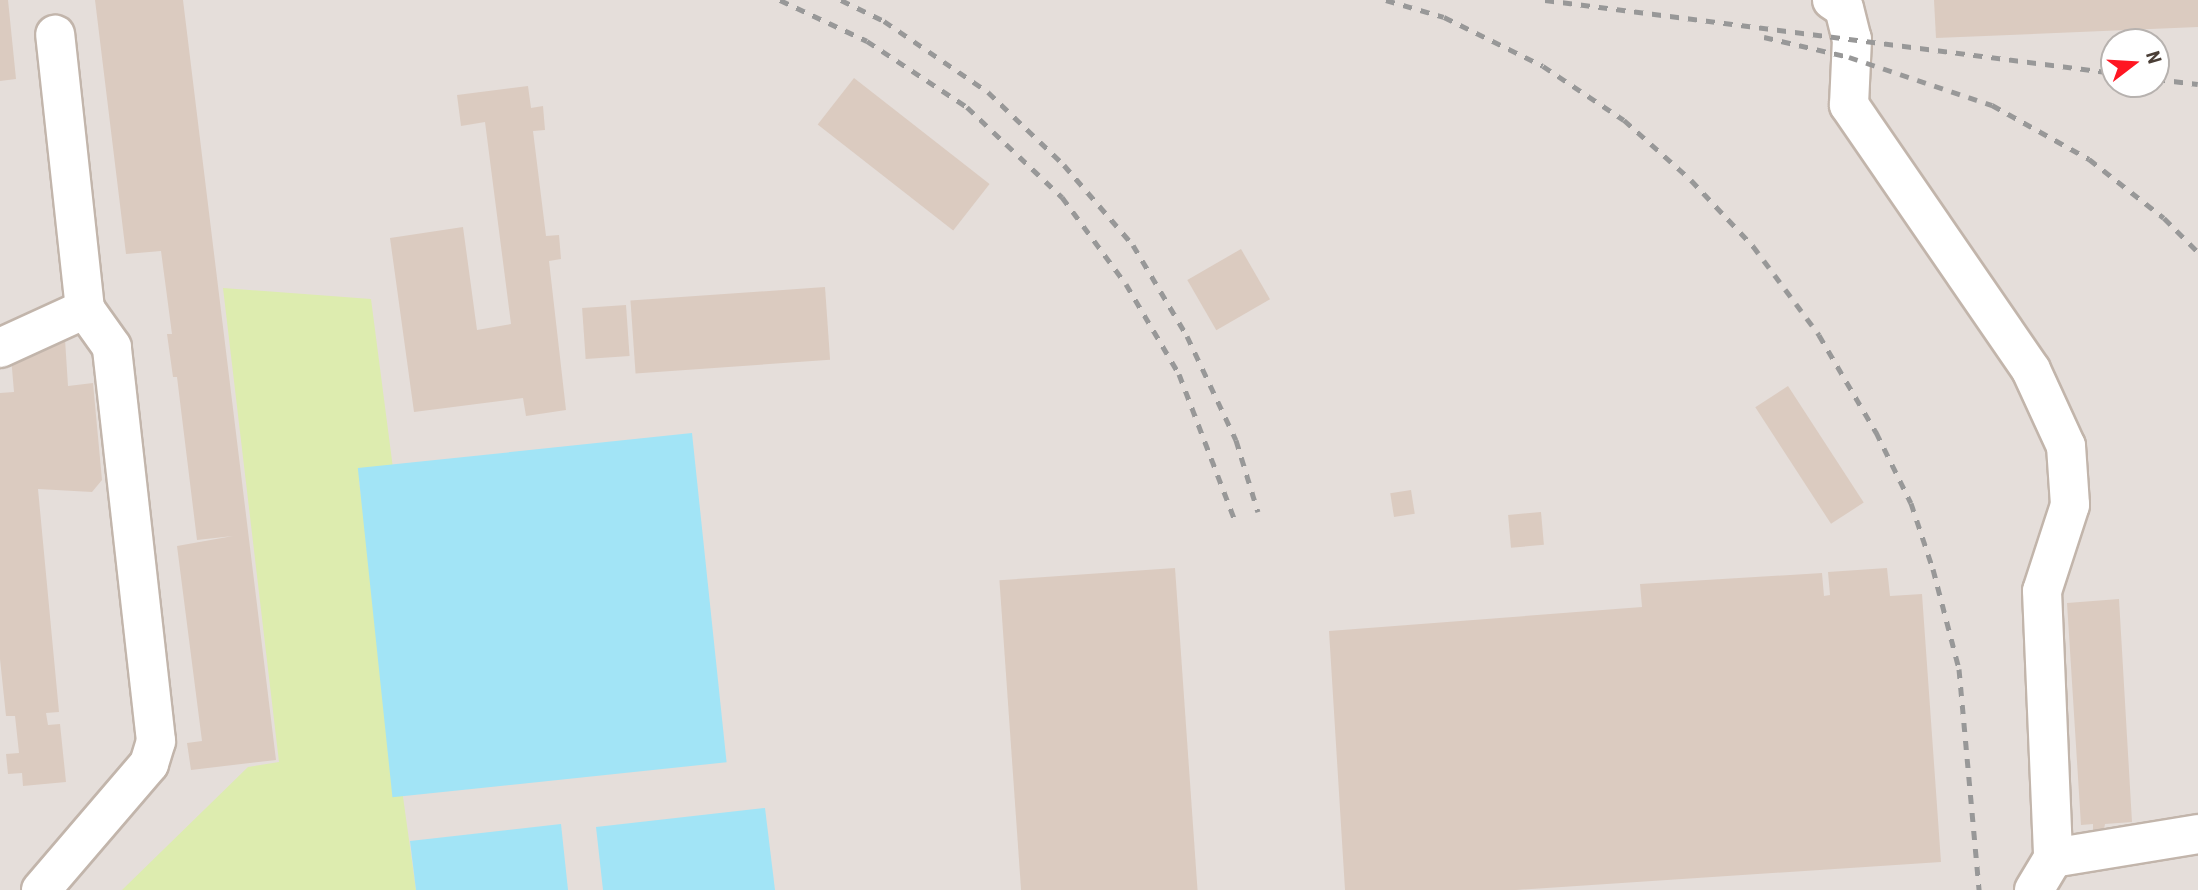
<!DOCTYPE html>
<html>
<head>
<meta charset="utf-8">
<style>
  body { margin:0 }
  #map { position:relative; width:2198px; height:890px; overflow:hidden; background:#f5efe9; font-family:"Roboto Condensed",sans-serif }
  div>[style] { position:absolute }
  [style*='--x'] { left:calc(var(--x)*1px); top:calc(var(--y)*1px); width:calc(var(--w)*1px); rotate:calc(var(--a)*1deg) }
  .industrial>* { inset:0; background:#e5deda }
  .green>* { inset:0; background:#ddecaf }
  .water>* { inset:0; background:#a2e4f6; transform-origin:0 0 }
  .building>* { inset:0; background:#dbcbc0; transform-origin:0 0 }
  .roads { filter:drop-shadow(2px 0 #c2b5ab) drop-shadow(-2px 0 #c2b5ab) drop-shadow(0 2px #c2b5ab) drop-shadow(0 -2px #c2b5ab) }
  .minor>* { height:38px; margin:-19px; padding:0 19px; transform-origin:19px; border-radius:19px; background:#fff }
  .rail>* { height:5px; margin-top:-2.5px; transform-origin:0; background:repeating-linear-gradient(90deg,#989898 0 9px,transparent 0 18px) }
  span { translate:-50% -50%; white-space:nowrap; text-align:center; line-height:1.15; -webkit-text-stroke:7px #fff; paint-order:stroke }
  .north { position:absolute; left:2100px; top:28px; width:70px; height:70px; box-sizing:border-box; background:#fff; border:2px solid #b7b2af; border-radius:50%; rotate:73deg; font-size:19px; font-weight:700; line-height:28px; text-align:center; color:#4a3e36 }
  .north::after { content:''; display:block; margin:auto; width:24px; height:32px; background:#ff1622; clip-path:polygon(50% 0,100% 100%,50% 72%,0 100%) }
</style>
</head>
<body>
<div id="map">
  <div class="industrial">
    <div style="clip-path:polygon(evenodd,0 0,2198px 0,2198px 890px,0 890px,0 0,2114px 42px,2156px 42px,2156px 84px,2114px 84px,2114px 42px)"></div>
  </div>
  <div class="green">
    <div style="clip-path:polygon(223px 288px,371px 299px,394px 476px,359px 481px,416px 890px,122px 890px,248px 767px,279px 762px)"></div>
  </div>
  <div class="water">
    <div style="left:692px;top:433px;width:331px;height:336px;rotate:84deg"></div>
    <div style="clip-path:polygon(765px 808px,775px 890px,603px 890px,596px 827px)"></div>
    <div style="clip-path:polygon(561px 824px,568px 890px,416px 890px,410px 841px)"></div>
  </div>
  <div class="building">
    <div style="clip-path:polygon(0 0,8px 0,16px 79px,0 81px)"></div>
    <div style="clip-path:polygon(95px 0,183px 0,276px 760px,191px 770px,187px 743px,202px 741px,177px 546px,233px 536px,197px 540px,177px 377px,173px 377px,167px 334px,172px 334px,161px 251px,126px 254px)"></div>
    <div style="clip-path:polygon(1934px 0,2198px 0,2198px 27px,1936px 38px)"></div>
    <div style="left:854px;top:78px;width:172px;height:59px;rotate:38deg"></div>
    <div style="clip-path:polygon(528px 86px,531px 108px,543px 106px,545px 130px,533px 131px,546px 236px,559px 235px,561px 259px,549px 261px,566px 410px,526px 416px,523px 398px,414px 412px,390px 238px,463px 227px,477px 330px,511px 324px,485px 122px,461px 126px,457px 95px)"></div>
    <div style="left:1241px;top:249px;width:58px;height:62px;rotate:60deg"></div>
    <div style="left:825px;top:287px;width:73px;height:195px;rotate:86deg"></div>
    <div style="left:626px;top:305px;width:51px;height:44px;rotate:86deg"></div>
    <div style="clip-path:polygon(65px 339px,68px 386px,93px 383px,102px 480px,92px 492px,38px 489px,59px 712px,46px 713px,48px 725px,60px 724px,66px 782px,23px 786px,22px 773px,8px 774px,6px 754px,19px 753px,15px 716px,6px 716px,0 659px,0 393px,14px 392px,10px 345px)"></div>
    <div style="left:1788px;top:386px;width:139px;height:39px;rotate:57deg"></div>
    <div style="left:1411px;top:490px;width:24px;height:21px;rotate:81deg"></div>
    <div style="left:1541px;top:512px;width:33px;height:33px;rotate:85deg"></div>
    <div style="left:1175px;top:568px;width:323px;height:176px;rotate:86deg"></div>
    <div style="clip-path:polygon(1887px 568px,1890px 596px,1922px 594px,1941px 862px,1516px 890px,1345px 890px,1329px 631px,1642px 607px,1640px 584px,1822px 573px,1824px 596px,1830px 595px,1828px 572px)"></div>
    <div style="clip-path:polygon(2119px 599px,2132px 822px,2105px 824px,2104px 829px,2093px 830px,2093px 824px,2081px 825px,2067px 603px)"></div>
  </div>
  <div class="roads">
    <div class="minor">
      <div style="--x:1832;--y:0;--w:14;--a:34"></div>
      <div style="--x:1844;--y:8;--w:32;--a:76"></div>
      <div style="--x:1852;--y:39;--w:66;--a:92.6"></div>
      <div style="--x:1849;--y:105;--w:321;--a:55.5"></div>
      <div style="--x:2031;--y:370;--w:84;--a:65.3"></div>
      <div style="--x:2066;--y:446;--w:59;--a:86.1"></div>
      <div style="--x:2070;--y:505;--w:90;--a:108"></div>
      <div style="--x:2042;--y:591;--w:267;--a:87.6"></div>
      <div style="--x:0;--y:348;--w:94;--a:-24.6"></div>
      <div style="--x:41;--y:890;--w:166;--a:-49.4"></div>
      <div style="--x:149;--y:764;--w:24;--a:-73"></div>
      <div style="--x:156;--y:741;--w:396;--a:-96.4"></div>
      <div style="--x:112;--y:347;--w:47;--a:-125.4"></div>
      <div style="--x:85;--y:309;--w:276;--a:-96.2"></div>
      <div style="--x:2034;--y:890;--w:37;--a:-59"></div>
      <div style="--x:2053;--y:858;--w:147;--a:-9.4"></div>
    </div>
  </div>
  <div class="rail">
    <div style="--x:780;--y:0;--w:96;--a:25.2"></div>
    <div style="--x:867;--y:41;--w:120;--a:33.4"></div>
    <div style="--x:967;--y:107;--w:131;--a:43.5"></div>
    <div style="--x:1062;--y:197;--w:108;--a:53.7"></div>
    <div style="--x:1126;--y:284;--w:104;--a:59.5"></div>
    <div style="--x:1179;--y:374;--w:154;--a:69.1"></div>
    <div style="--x:841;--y:0;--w:48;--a:26"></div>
    <div style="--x:884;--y:21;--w:126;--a:34.3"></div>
    <div style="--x:988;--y:92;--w:105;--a:43.8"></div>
    <div style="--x:1064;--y:165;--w:106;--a:49.2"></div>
    <div style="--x:1133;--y:245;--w:106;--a:59.3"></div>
    <div style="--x:1187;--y:336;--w:115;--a:64.8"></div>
    <div style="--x:1236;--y:440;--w:75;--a:73"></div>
    <div style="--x:1386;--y:0;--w:60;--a:16.3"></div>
    <div style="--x:1444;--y:17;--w:110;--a:26.3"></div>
    <div style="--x:1543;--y:66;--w:97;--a:33.7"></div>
    <div style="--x:1624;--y:120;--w:90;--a:41.8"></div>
    <div style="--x:1691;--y:180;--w:91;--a:46.8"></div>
    <div style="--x:1753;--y:246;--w:111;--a:53.4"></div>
    <div style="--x:1819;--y:335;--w:113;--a:59.6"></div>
    <div style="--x:1876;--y:432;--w:79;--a:63.8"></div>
    <div style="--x:1911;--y:503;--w:70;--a:71.6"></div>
    <div style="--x:1933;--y:569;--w:103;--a:75.4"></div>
    <div style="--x:1959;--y:669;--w:222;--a:84.8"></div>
    <div style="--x:1545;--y:0;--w:574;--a:7.31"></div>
    <div style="--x:1764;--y:37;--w:87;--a:13.2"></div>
    <div style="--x:1849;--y:57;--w:151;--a:18.6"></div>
    <div style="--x:1992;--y:105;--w:111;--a:29.1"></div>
    <div style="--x:2089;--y:159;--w:95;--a:38.2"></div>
    <div style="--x:2164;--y:218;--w:48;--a:45"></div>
    <div style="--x:2156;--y:79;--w:42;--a:6.8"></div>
  </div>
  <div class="north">N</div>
</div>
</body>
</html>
